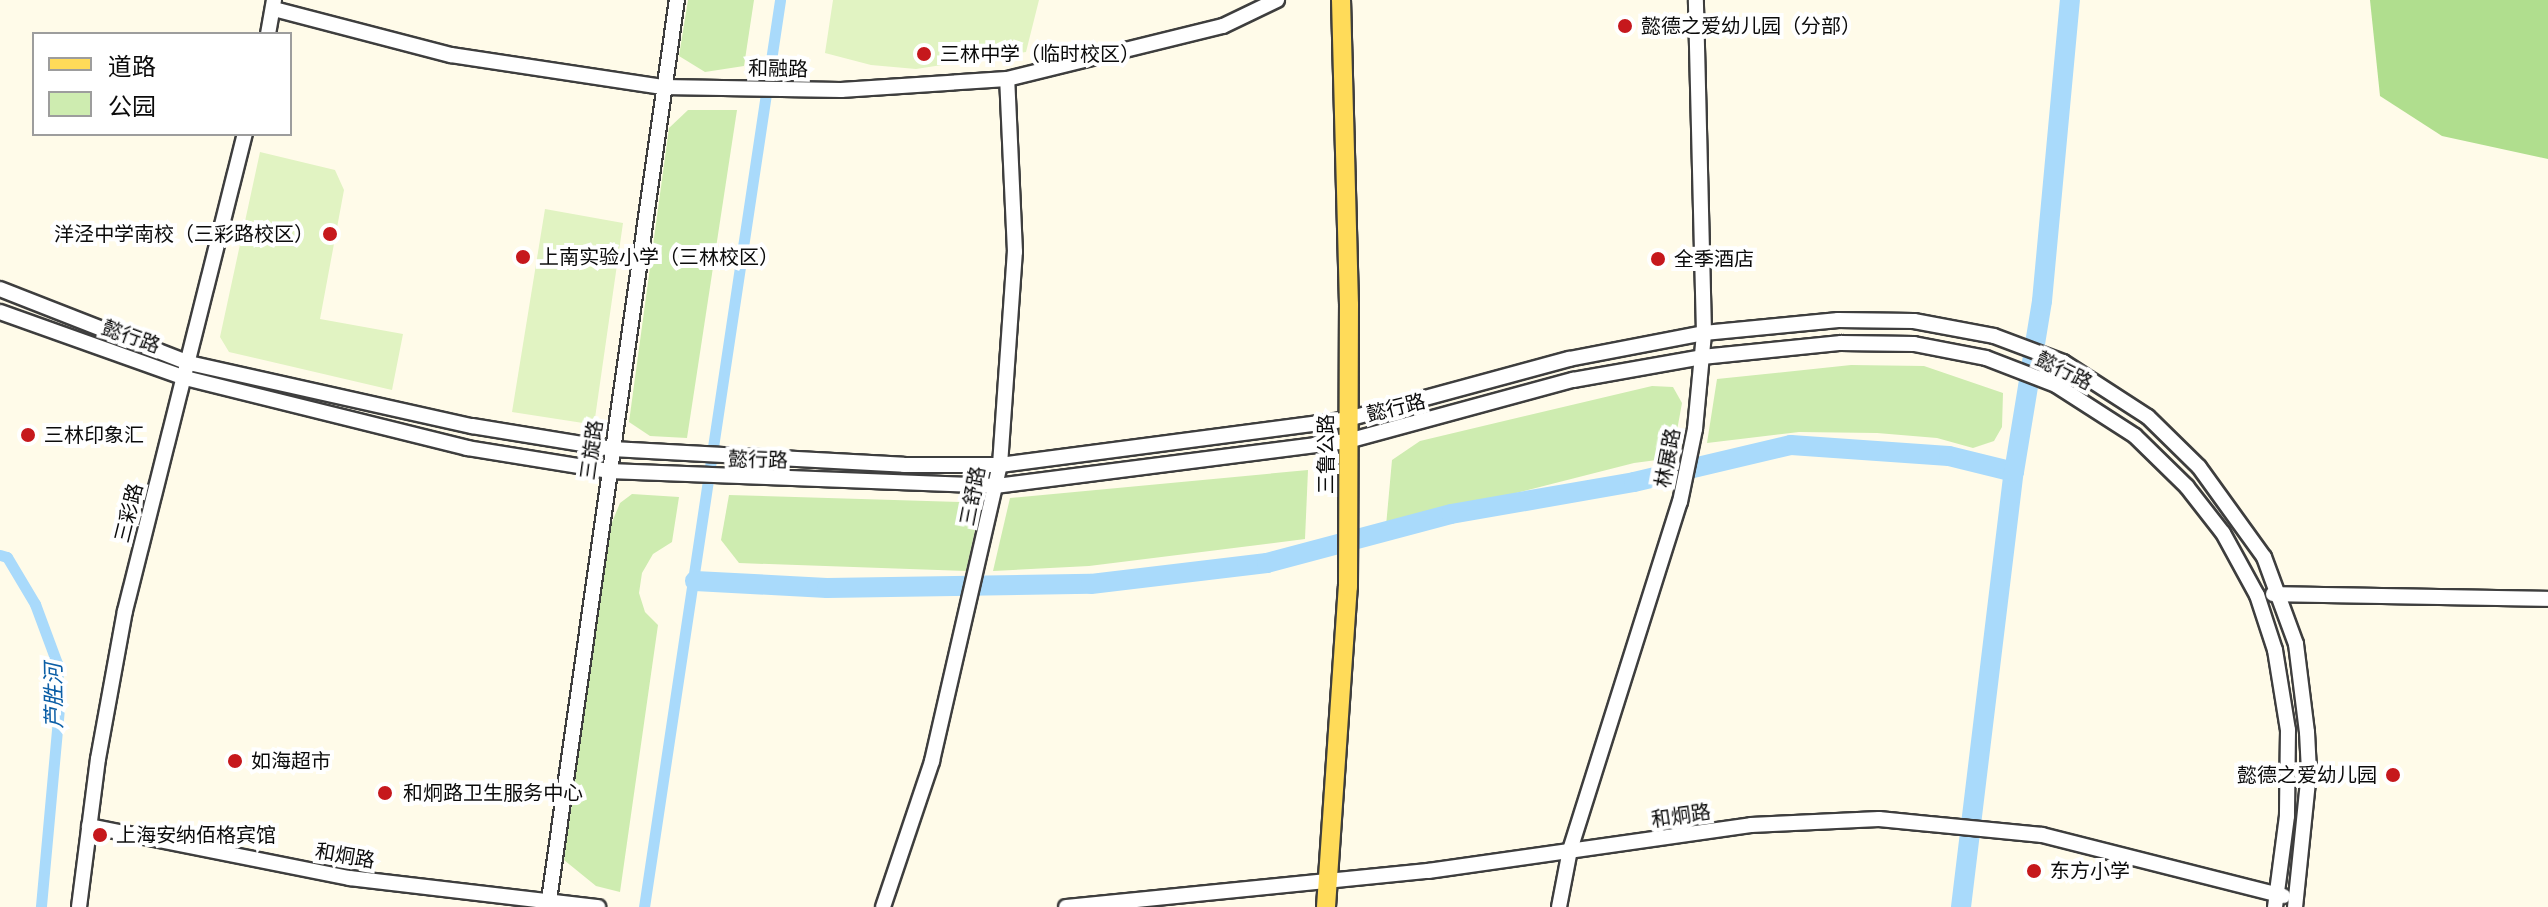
<!DOCTYPE html>
<html>
<head>
<meta charset="utf-8">
<style>
  body { margin:0 }
  #map { position:relative; width:2548px; height:907px; overflow:hidden; background:#fffbe9; font-family:"Crimson Pro","Noto Sans SC",serif }
  div>[style] { position:absolute }
  [style*='--x'] { left:calc(var(--x)*1px); top:calc(var(--y)*1px); width:calc(var(--w)*1px); rotate:calc(var(--a)*1deg) }
  .green>* { inset:0; background:#ceecb0 }
  .forest>* { inset:0; background:#b0de8e }
  .pitch>* { inset:0; background:#e1f3c2 }
  .canal>* { height:11px; margin:-5.5px; padding:0 5.5px; transform-origin:5.5px; border-radius:5.5px; background:#a9dafb }
  .river>* { height:20px; margin:-10px; padding:0 10px; transform-origin:10px; border-radius:10px; background:#a9dafb }
  .roads { filter:drop-shadow(2px 0 #3e3e3e) drop-shadow(-2px 0 #3e3e3e) drop-shadow(0 2px #3e3e3e) drop-shadow(0 -2px #3e3e3e) }
  .minor>* { height:14px; margin:-7px; padding:0 7px; transform-origin:7px; border-radius:7px; background:#fff }
  .major>* { height:18px; margin:-9px; padding:0 9px; transform-origin:9px; border-radius:9px; background:#ffdb59 }
  .dots>* { width:22px; height:22px; translate:-50% -50%; box-sizing:border-box; border:4px solid #fff; border-radius:50% }
  span { translate:-50% -50%; white-space:nowrap; text-align:center; line-height:1.15; -webkit-text-stroke:8px #fff; paint-order:stroke }
  .poi-label { font-size:20px; color:#0b0b0b }
  .left { translate:0 -50%; text-align:left }
  .right { translate:-100% -50%; text-align:right }
  .street-label { font-size:20px; color:#0b0b0b }
  .water-label { font-size:22px; color:#0b5ea6; font-style:italic }
  .legend { position:absolute; left:32px; top:32px; width:260px; height:104px; box-sizing:border-box; background:#fff; border:2px solid #9d9d9d; margin:0; padding:10px 14px; list-style:none; font-size:24px; color:#0b0b0b }
  .legend li { display:flex; align-items:center; gap:16px; height:40px }
  .legend b { width:40px; border:2px solid #9d9d9d }
</style>
</head>
<body>
<div id="map">
  <div class="green">
    <div style="clip-path:polygon(688px 0,754px 0,744px 66px,705px 72px,679px 56px)"></div>
    <div style="clip-path:polygon(688px 110px,737px 110px,687px 438px,650px 436px,629px 422px,669px 128px)"></div>
    <div style="clip-path:polygon(1851px 365px,1924px 366px,2003px 393px,2002px 427px,1994px 441px,1973px 448px,1937px 438px,1877px 433px,1799px 432px,1707px 443px,1717px 379px)"></div>
    <div style="clip-path:polygon(1652px 386px,1673px 387px,1682px 403px,1672px 458px,1634px 463px,1386px 526px,1392px 460px,1420px 441px)"></div>
    <div style="clip-path:polygon(1308px 470px,1305px 539px,1089px 566px,993px 571px,1010px 498px)"></div>
    <div style="clip-path:polygon(632px 494px,679px 497px,672px 542px,653px 554px,642px 573px,639px 593px,645px 612px,658px 625px,620px 892px,596px 886px,564px 860px,610px 527px,620px 503px)"></div>
    <div style="clip-path:polygon(729px 495px,960px 502px,972px 508px,977px 521px,966px 571px,739px 563px,721px 540px)"></div>
  </div>
  <div class="forest">
    <div style="clip-path:polygon(2370px 0,2548px 0,2548px 159px,2442px 136px,2380px 96px)"></div>
  </div>
  <div class="pitch">
    <div style="clip-path:polygon(833px 0,1039px 0,1026px 52px,916px 69px,871px 65px,825px 53px)"></div>
    <div style="clip-path:polygon(260px 152px,335px 170px,344px 190px,320px 319px,403px 334px,392px 390px,229px 352px,220px 337px)"></div>
    <div style="clip-path:polygon(545px 209px,623px 223px,595px 418px,583px 423px,512px 412px)"></div>
  </div>
  <div class="canal">
    <div style="--x:0;--y:555;--w:7;--a:16"></div>
    <div style="--x:7;--y:557;--w:55;--a:59.2"></div>
    <div style="--x:35;--y:604;--w:63;--a:69.6"></div>
    <div style="--x:57;--y:663;--w:45;--a:87.5"></div>
    <div style="--x:59;--y:708;--w:200;--a:95.2"></div>
    <div style="--x:644;--y:907;--w:917;--a:-81.47"></div>
  </div>
  <div class="river">
    <div style="--x:695;--y:581;--w:132;--a:3"></div>
    <div style="--x:827;--y:588;--w:264;--a:-0.9"></div>
    <div style="--x:1091;--y:584;--w:177;--a:-6.8"></div>
    <div style="--x:1267;--y:563;--w:190;--a:-14.9"></div>
    <div style="--x:1451;--y:514;--w:186;--a:-9.9"></div>
    <div style="--x:1634;--y:482;--w:161;--a:-13.3"></div>
    <div style="--x:1791;--y:445;--w:158;--a:4"></div>
    <div style="--x:1949;--y:456;--w:67;--a:13.8"></div>
    <div style="--x:1961;--y:907;--w:438;--a:-83.1"></div>
    <div style="--x:2014;--y:472;--w:173;--a:-80.7"></div>
    <div style="--x:2042;--y:301;--w:302;--a:-84.7"></div>
  </div>
  <div class="roads">
    <div class="minor">
      <div style="--x:274;--y:9;--w:183;--a:14.6"></div>
      <div style="--x:451;--y:55;--w:214;--a:8.6"></div>
      <div style="--x:663;--y:87;--w:178;--a:1"></div>
      <div style="--x:841;--y:90;--w:166;--a:-3.8"></div>
      <div style="--x:1007;--y:79;--w:222;--a:-13.8"></div>
      <div style="--x:1223;--y:26;--w:60;--a:-25.7"></div>
      <div style="--x:268;--y:34;--w:35;--a:-80"></div>
      <div style="--x:0;--y:289;--w:203;--a:21.4"></div>
      <div style="--x:189;--y:363;--w:290;--a:12.6"></div>
      <div style="--x:472;--y:426;--w:142;--a:9.3"></div>
      <div style="--x:612;--y:449;--w:292;--a:3.1"></div>
      <div style="--x:904;--y:465;--w:96;--a:0"></div>
      <div style="--x:1000;--y:465;--w:351;--a:-7.5"></div>
      <div style="--x:1348;--y:419;--w:229;--a:-15.2"></div>
      <div style="--x:1569;--y:359;--w:137;--a:-10.9"></div>
      <div style="--x:1704;--y:333;--w:135;--a:-5.5"></div>
      <div style="--x:1838;--y:320;--w:76;--a:0.8"></div>
      <div style="--x:1914;--y:321;--w:81;--a:10.6"></div>
      <div style="--x:1994;--y:336;--w:74;--a:20.6"></div>
      <div style="--x:2063;--y:362;--w:101;--a:32.9"></div>
      <div style="--x:2148;--y:417;--w:71;--a:44.4"></div>
      <div style="--x:2199;--y:467;--w:111;--a:54.2"></div>
      <div style="--x:2264;--y:557;--w:93;--a:69.8"></div>
      <div style="--x:2296;--y:644;--w:89;--a:82.9"></div>
      <div style="--x:2307;--y:732;--w:40;--a:87.1"></div>
      <div style="--x:2309;--y:772;--w:136;--a:95.9"></div>
      <div style="--x:0;--y:312;--w:196;--a:19.6"></div>
      <div style="--x:185;--y:378;--w:291;--a:13.9"></div>
      <div style="--x:467;--y:448;--w:144;--a:9.2"></div>
      <div style="--x:609;--y:471;--w:387;--a:2.2"></div>
      <div style="--x:996;--y:486;--w:355;--a:-7.3"></div>
      <div style="--x:1348;--y:441;--w:233;--a:-15.2"></div>
      <div style="--x:1573;--y:380;--w:131;--a:-10.1"></div>
      <div style="--x:1702;--y:357;--w:140;--a:-5.8"></div>
      <div style="--x:1841;--y:343;--w:73;--a:0.8"></div>
      <div style="--x:1914;--y:344;--w:73;--a:11"></div>
      <div style="--x:1986;--y:358;--w:75;--a:21.1"></div>
      <div style="--x:2056;--y:385;--w:94;--a:32.8"></div>
      <div style="--x:2135;--y:436;--w:73;--a:44.4"></div>
      <div style="--x:2187;--y:487;--w:58;--a:52"></div>
      <div style="--x:2223;--y:533;--w:71;--a:61.3"></div>
      <div style="--x:2257;--y:595;--w:58;--a:71.9"></div>
      <div style="--x:2275;--y:650;--w:81;--a:80.8"></div>
      <div style="--x:2288;--y:730;--w:86;--a:90.7"></div>
      <div style="--x:2287;--y:816;--w:92;--a:97.5"></div>
      <div style="--x:2273;--y:594;--w:275;--a:1"></div>
      <div style="--x:89;--y:826;--w:266;--a:11.3"></div>
      <div style="--x:350;--y:878;--w:250;--a:6.7"></div>
      <div style="--x:79;--y:907;--w:149;--a:-82.7"></div>
      <div style="--x:98;--y:759;--w:150;--a:-79.7"></div>
      <div style="--x:125;--y:611;--w:492;--a:-75.9"></div>
      <div style="--x:548;--y:907;--w:916;--a:-81.91"></div>
      <div style="--x:883;--y:907;--w:154;--a:-71.4"></div>
      <div style="--x:932;--y:761;--w:304;--a:-77.1"></div>
      <div style="--x:1000;--y:465;--w:214;--a:-86"></div>
      <div style="--x:1015;--y:252;--w:173;--a:-92.6"></div>
      <div style="--x:1066;--y:907;--w:364;--a:-5.7"></div>
      <div style="--x:1428;--y:871;--w:326;--a:-8.1"></div>
      <div style="--x:1751;--y:825;--w:128;--a:-2.7"></div>
      <div style="--x:1879;--y:819;--w:164;--a:5.6"></div>
      <div style="--x:2042;--y:835;--w:249;--a:14.2"></div>
      <div style="--x:1559;--y:907;--w:58;--a:-79.1"></div>
      <div style="--x:1570;--y:850;--w:365;--a:-72.5"></div>
      <div style="--x:1680;--y:502;--w:75;--a:-78.4"></div>
      <div style="--x:1695;--y:429;--w:96;--a:-84.6"></div>
      <div style="--x:1704;--y:333;--w:333;--a:-91.4"></div>
    </div>
    <div class="major">
      <div style="--x:1326;--y:907;--w:321;--a:-86.1"></div>
      <div style="--x:1348;--y:587;--w:282;--a:-89.8"></div>
      <div style="--x:1349;--y:305;--w:305;--a:-91.5"></div>
    </div>
  </div>
  <div class="dots">
    <div style="left:1625px;top:26px;background:#c6181c"></div>
    <div style="left:924px;top:54px;background:#c6181c"></div>
    <div style="left:330px;top:234px;background:#c6181c"></div>
    <div style="left:523px;top:257px;background:#c6181c"></div>
    <div style="left:1658px;top:259px;background:#c6181c"></div>
    <div style="left:28px;top:435px;background:#c6181c"></div>
    <div style="left:235px;top:761px;background:#c6181c"></div>
    <div style="left:2393px;top:775px;background:#c6181c"></div>
    <div style="left:385px;top:793px;background:#c6181c"></div>
    <div style="left:100px;top:835px;background:#c6181c"></div>
    <div style="left:2034px;top:871px;background:#c6181c"></div>
  </div>
  <div class="poi-label">
    <span class="left" style="left:1641px;top:26px">懿德之爱幼儿园（分部）</span>
    <span class="left" style="left:940px;top:54px">三林中学（临时校区）</span>
    <span class="right" style="left:314px;top:234px">洋泾中学南校（三彩路校区）</span>
    <span class="left" style="left:539px;top:257px">上南实验小学（三林校区）</span>
    <span class="left" style="left:1674px;top:259px">全季酒店</span>
    <span class="left" style="left:44px;top:435px">三林印象汇</span>
    <span class="left" style="left:251px;top:761px">如海超市</span>
    <span class="right" style="left:2377px;top:775px">懿德之爱幼儿园</span>
    <span class="left" style="left:403px;top:793px">和炯路卫生服务中心</span>
    <span class="left" style="left:116px;top:835px">上海安纳佰格宾馆</span>
    <span class="left" style="left:2050px;top:871px">东方小学</span>
  </div>
  <div class="street-label">
    <span style="left:778px;top:69px;rotate:1deg">和融路</span>
    <span style="left:131px;top:337px;rotate:20deg">懿行路</span>
    <span style="left:2064px;top:371px;rotate:27deg">懿行路</span>
    <span style="left:1396px;top:408px;rotate:-14deg">懿行路</span>
    <span style="left:592px;top:450px;rotate:-82deg">三旋路</span>
    <span style="left:1326px;top:454px;rotate:-90deg">三鲁公路</span>
    <span style="left:1668px;top:458px;rotate:-79deg">林展路</span>
    <span style="left:758px;top:460px;rotate:2deg">懿行路</span>
    <span style="left:973px;top:496px;rotate:-79deg">三舒路</span>
    <span style="left:129px;top:513px;rotate:-76deg">三彩路</span>
    <span style="left:1681px;top:816px;rotate:-8deg">和炯路</span>
    <span style="left:345px;top:856px;rotate:10deg">和炯路</span>
  </div>
  <div class="water-label">
    <span style="left:54px;top:696px;rotate:-91deg">芦胜河</span>
  </div>
  <ul class="legend">
  <li><b style="height:10px;background:#ffdb59"></b>道路</li>
  <li><b style="height:22px;background:#ceecb0"></b>公园</li>
  </ul>
</div>
</body>
</html>
